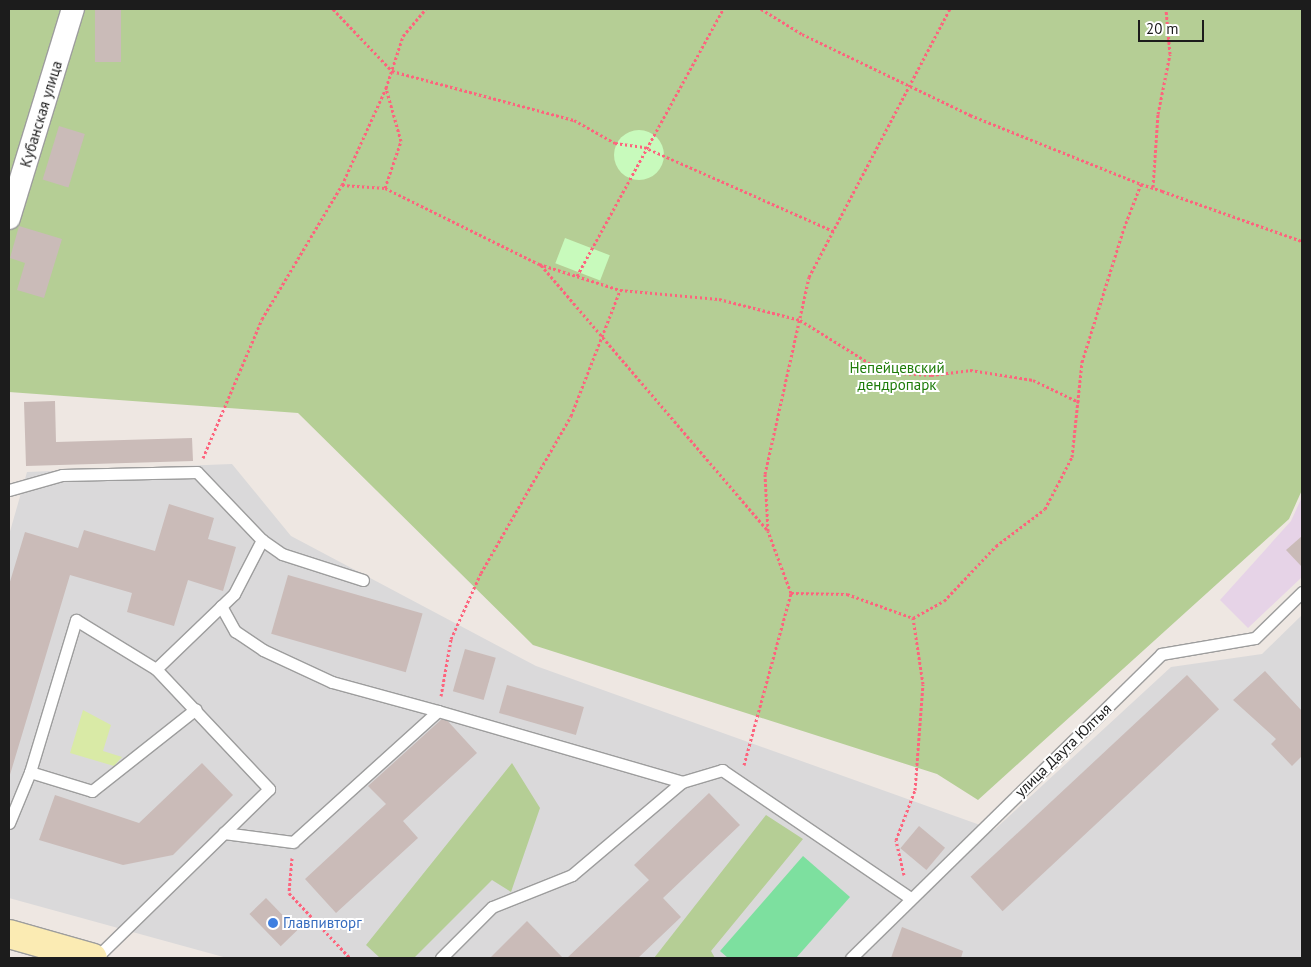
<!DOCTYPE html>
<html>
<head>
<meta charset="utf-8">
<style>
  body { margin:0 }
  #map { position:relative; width:1311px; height:967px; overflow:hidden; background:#eee7e2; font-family:"PT Sans",sans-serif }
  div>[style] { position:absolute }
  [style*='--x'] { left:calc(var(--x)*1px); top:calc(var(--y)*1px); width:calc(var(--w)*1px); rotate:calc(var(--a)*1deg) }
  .residential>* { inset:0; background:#dad9da }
  .industrial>* { inset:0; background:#e6d3e7 }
  .grass>* { inset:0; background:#d9eaa6 }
  .forest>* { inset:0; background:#b5ce95 }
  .park>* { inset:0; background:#c8fabc; transform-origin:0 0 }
  .round { border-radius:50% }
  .pitch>* { inset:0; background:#7de09f }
  .building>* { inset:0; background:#cabbb8; transform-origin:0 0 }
  .path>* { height:3px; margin-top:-1.5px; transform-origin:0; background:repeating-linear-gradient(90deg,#fd647d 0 2.5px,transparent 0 5px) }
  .roads { filter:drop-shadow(1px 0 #9d9d9d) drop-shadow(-1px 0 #9d9d9d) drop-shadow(0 1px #9d9d9d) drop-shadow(0 -1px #9d9d9d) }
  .lane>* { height:11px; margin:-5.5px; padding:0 5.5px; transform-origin:5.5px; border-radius:5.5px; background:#fff }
  .street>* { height:22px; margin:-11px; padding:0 11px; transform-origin:11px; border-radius:11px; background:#fff }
  .secondary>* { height:28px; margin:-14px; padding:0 14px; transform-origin:14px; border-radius:14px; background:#fbebb3 }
  .dots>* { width:14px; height:14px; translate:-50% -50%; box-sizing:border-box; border:2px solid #fff; border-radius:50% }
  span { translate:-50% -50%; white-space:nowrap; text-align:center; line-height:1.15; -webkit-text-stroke:4px #fff; paint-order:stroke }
  .street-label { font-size:15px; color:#1c1c1c }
  .park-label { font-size:15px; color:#1e7c09 }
  .shop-label { font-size:15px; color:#366cbe }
  .left { translate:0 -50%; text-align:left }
  .frame { position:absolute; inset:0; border:10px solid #1c1c1c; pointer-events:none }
  .scale { position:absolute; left:1138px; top:20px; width:66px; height:22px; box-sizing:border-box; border:2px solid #1c1c1c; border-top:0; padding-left:6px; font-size:15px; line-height:18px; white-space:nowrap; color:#1c1c1c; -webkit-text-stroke:4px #fff; paint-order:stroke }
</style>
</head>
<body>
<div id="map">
  <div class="residential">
    <div style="clip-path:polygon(232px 464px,291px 536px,536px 666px,994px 830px,1171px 667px,1262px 654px,1302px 615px,1302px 958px,227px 958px,9px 898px,9px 535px,27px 472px)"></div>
  </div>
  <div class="industrial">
    <div style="clip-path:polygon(1302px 497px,1302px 577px,1248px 628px,1220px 600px,1291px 521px)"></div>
  </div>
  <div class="grass">
    <div style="clip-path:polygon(83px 710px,111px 725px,103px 751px,122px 757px,114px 766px,70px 753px)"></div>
  </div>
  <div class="forest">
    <div style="clip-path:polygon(9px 9px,1302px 9px,1302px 490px,1289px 519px,978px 800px,937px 774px,533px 645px,298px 413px,9px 392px)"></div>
    <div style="clip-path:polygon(512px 763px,540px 808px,511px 892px,492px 880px,414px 958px,380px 958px,366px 945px)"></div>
    <div style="clip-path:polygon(766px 815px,803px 839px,711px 951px,715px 958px,654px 958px)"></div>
  </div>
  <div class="park">
    <div class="round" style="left:614px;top:130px;width:50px;height:50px"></div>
    <div style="left:565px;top:238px;width:48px;height:27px;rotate:21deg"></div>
  </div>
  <div class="pitch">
    <div style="clip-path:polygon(803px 856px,850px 897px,796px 958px,728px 958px,720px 951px)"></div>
  </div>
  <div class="building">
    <div style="left:95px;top:9px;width:26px;height:53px"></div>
    <div style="left:59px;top:126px;width:27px;height:56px;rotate:17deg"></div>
    <div style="clip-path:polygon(19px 226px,62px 239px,44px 298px,17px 290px,25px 263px,10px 258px)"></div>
    <div style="clip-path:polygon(55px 401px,56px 442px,192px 438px,193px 461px,26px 466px,24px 402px)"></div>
    <div style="clip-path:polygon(169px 504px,214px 518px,208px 539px,236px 547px,223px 591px,188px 580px,174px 626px,127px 612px,132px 593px,70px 575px,9px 778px,9px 585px,25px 532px,78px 548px,84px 530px,155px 551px)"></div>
    <div style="clip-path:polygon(1302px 536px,1302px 567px,1286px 550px)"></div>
    <div style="left:288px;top:575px;width:140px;height:61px;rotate:16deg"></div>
    <div style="left:465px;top:649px;width:32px;height:44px;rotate:16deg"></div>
    <div style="clip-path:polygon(1265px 671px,1302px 711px,1302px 756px,1292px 766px,1271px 744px,1276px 739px,1233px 700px)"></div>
    <div style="left:1187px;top:675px;width:47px;height:296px;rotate:47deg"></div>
    <div style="left:507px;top:685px;width:80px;height:29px;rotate:16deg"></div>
    <div style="clip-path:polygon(444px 717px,477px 753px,403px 821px,418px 838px,336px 913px,305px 879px,386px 804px,368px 786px)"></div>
    <div style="clip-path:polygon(202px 763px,233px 795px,173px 855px,123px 865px,39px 840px,55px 795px,139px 823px)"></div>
    <div style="clip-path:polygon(709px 793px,740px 825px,663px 898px,681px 917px,638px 958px,567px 958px,649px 880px,634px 865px)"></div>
    <div style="left:919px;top:826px;width:34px;height:29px;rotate:40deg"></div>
    <div style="left:266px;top:898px;width:45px;height:23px;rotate:46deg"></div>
    <div style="clip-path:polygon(527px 921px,563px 958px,490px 958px)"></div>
    <div style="clip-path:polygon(902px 927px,963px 951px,961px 958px,891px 958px)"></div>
  </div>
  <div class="path">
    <div style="--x:333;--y:9;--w:86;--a:46.4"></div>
    <div style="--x:392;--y:71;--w:188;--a:15.1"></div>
    <div style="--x:574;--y:120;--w:47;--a:29.3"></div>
    <div style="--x:615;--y:143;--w:29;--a:8"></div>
    <div style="--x:644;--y:147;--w:208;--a:23.9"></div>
    <div style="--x:761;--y:9;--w:48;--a:31.4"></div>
    <div style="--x:802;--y:34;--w:187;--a:25.7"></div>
    <div style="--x:970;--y:115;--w:184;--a:22"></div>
    <div style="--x:342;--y:185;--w:107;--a:-65.6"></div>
    <div style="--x:386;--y:88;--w:55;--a:-71.9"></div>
    <div style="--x:403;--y:36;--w:35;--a:-50"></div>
    <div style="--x:1153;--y:187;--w:73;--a:-86.1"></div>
    <div style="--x:1158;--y:114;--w:61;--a:-78.7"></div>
    <div style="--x:1170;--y:54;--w:45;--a:-95.1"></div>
    <div style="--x:385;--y:188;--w:50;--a:-71.2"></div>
    <div style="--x:401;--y:141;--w:55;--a:-105.8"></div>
    <div style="--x:1162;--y:191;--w:149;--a:19.7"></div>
    <div style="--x:541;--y:265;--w:348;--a:49.5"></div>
    <div style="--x:577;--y:276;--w:304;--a:-61.3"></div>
    <div style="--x:203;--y:458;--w:151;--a:-67"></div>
    <div style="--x:262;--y:319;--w:156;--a:-59.2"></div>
    <div style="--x:342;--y:185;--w:43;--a:4"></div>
    <div style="--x:385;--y:188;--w:172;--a:26.3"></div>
    <div style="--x:539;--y:264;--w:85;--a:17.8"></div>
    <div style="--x:620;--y:290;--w:99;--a:5.2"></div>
    <div style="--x:719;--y:299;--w:84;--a:14.5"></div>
    <div style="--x:800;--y:320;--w:99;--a:31.8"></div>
    <div style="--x:884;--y:372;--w:47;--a:3.7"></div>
    <div style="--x:931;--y:375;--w:39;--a:-7"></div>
    <div style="--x:970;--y:370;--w:64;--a:9"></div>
    <div style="--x:1033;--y:380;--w:51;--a:25.6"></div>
    <div style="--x:791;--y:593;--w:56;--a:1"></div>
    <div style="--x:847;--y:594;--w:70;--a:20"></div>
    <div style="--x:913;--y:618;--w:35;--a:-29"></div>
    <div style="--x:944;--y:601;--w:76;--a:-46.6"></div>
    <div style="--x:996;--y:546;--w:61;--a:-37.1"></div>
    <div style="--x:1045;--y:509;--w:59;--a:-62.6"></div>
    <div style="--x:1072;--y:457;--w:96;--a:-84"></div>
    <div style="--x:1082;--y:362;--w:140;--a:-72.6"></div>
    <div style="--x:1124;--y:228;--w:47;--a:-68.9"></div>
    <div style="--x:1141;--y:184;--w:23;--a:18"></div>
    <div style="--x:441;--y:696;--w:58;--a:-80"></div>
    <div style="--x:451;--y:639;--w:72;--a:-65.6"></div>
    <div style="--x:481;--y:573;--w:181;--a:-60.2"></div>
    <div style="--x:571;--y:416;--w:135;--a:-68.7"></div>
    <div style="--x:744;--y:765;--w:178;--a:-74.7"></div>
    <div style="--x:791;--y:593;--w:66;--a:-110.4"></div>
    <div style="--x:768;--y:531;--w:57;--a:-93"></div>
    <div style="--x:765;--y:474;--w:202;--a:-77.4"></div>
    <div style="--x:809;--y:277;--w:303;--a:-62.3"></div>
    <div style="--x:292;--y:858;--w:35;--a:95"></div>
    <div style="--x:289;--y:893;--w:89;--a:46.8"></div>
    <div style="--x:904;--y:875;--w:36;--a:-103"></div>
    <div style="--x:896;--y:840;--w:53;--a:-69.2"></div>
    <div style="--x:915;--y:790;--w:106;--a:-85.7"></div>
    <div style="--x:923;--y:684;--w:67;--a:-98.6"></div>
  </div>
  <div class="roads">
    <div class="lane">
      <div style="--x:9;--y:490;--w:55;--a:-15.8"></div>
      <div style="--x:62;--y:475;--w:135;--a:-1.3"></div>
      <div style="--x:197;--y:472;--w:94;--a:46.3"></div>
      <div style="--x:262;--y:540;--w:24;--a:35"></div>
      <div style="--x:282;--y:554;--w:85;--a:17.8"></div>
      <div style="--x:221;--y:606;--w:29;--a:61"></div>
      <div style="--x:235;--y:631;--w:34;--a:34"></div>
      <div style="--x:263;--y:650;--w:76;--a:24.9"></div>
      <div style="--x:332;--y:682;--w:110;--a:15.3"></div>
      <div style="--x:438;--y:711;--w:195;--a:137.9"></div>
      <div style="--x:293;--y:842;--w:70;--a:-172.6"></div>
      <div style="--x:156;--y:669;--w:108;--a:-43.9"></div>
      <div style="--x:234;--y:594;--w:61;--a:-62.6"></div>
      <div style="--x:438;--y:711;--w:254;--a:16.2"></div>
      <div style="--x:30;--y:772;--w:65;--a:17"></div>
      <div style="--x:92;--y:791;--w:132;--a:-38.3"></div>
      <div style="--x:9;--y:823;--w:55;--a:-67.6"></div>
      <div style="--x:30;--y:772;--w:159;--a:-73.2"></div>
      <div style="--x:76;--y:620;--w:94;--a:31.5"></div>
      <div style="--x:156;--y:669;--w:165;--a:46.7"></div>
      <div style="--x:269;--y:789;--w:242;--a:135.7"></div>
      <div style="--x:441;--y:958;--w:72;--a:-45"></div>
      <div style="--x:492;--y:907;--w:86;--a:-21.8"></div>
      <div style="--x:572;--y:875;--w:144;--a:-40.2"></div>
      <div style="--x:682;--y:782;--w:42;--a:-16.7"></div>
      <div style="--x:722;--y:770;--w:227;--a:34.2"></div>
      <div style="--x:851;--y:958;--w:434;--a:-44.4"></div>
      <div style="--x:1161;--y:654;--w:95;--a:-9.7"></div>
      <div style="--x:1255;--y:638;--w:66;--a:-44.4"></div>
    </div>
    <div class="street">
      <div style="--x:9;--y:218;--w:219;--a:-73"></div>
    </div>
    <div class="secondary">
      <div style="--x:9;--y:934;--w:87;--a:15.9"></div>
    </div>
  </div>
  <div class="dots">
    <div style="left:273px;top:923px;background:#3f7fe0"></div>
  </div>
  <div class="street-label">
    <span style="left:41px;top:114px;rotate:-73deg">Кубанская улица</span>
    <span style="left:1063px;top:750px;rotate:-44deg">улица Даута Юлтыя</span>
  </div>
  <div class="park-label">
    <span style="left:897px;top:376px">Непейцевский<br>дендропарк</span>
  </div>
  <div class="shop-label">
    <span class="left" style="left:283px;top:923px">Главпивторг</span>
  </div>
  <div class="frame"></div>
  <div class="scale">20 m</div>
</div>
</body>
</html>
